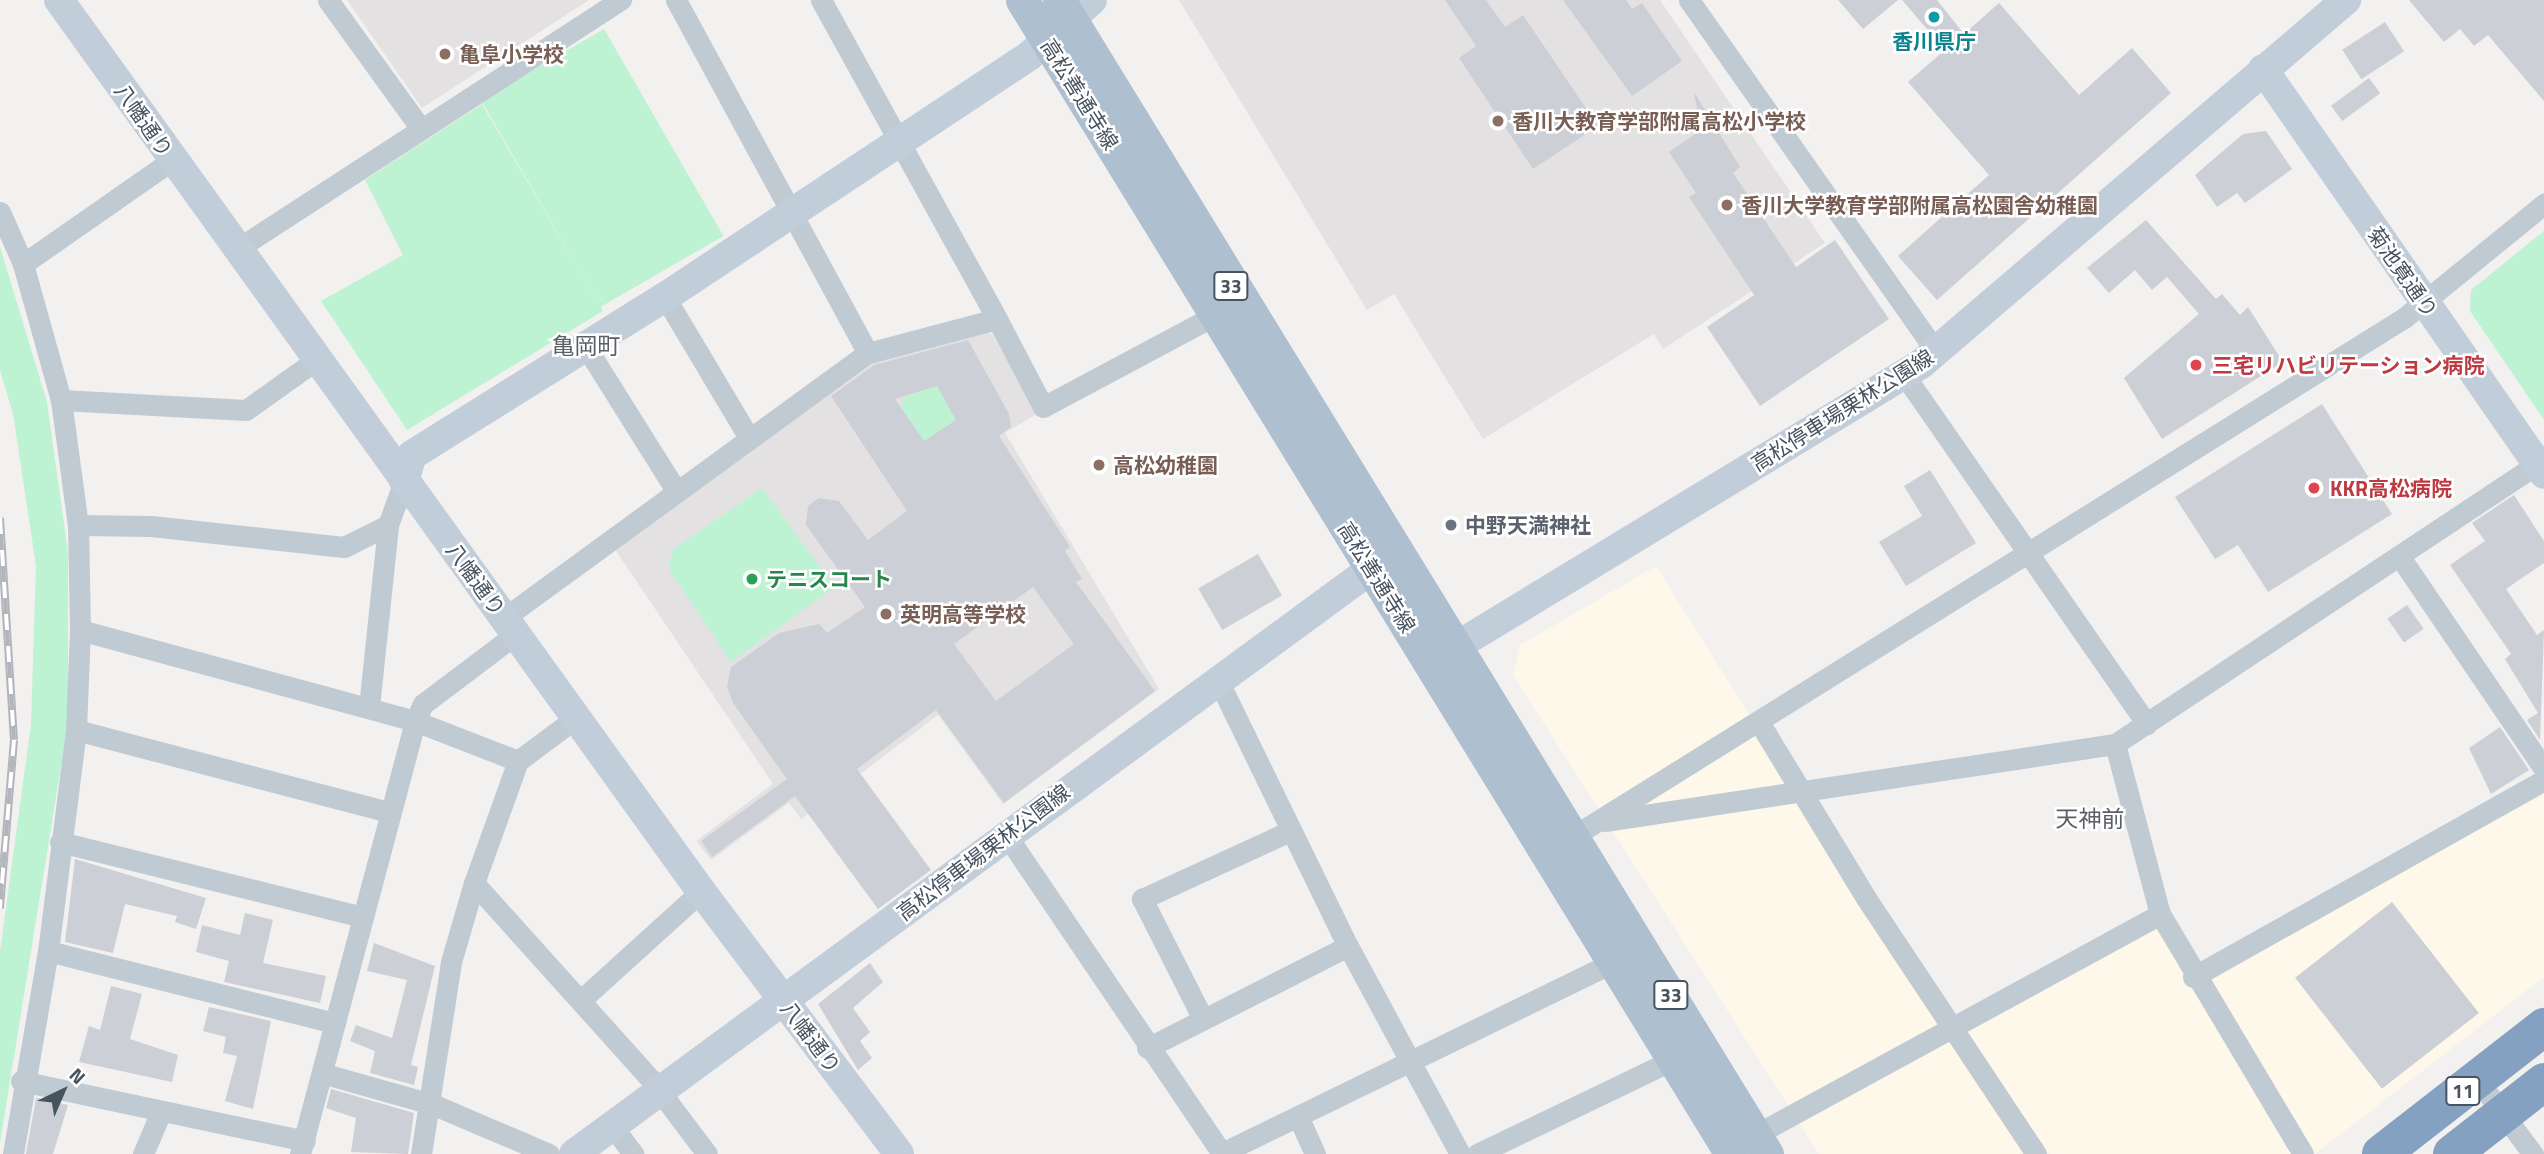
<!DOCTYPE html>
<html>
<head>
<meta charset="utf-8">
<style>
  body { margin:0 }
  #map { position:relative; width:2544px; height:1154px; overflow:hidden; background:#f3f0f0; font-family:"Titillium Web","Noto Sans JP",sans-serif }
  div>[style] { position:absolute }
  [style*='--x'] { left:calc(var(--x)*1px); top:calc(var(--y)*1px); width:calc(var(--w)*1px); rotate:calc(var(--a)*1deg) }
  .commercial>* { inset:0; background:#fdf8e9 }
  .education>* { inset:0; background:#e4e1e2 }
  .green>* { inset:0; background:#bdf2d2; transform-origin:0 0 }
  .building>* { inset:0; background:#cccfd5; transform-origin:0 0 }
  .street>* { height:21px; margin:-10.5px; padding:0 10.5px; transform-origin:10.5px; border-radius:10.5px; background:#c0cad3 }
  .secondary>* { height:30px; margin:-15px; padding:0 15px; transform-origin:15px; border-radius:15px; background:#c2cdda }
  .primary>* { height:33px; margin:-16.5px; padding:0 16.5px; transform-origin:16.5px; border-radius:16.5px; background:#aebfd0 }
  .highway>* { height:38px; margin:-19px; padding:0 19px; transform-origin:19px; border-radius:19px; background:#85a1c1 }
  .rail>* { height:8px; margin-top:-4px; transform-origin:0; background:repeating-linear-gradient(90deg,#fff 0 16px,#b2b5bb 0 32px); box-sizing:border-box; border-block:2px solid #b2b5bb }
  .dots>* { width:19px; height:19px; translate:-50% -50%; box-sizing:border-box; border:4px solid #fff; border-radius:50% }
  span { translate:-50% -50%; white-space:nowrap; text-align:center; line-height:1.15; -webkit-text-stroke:5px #fff; paint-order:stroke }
  .shield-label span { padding:2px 5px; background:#fff; border:2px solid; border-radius:5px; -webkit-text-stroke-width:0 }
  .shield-label { font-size:19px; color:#47535f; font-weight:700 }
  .culture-label { font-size:21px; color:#0d838f; font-weight:700 }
  .education-label { font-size:21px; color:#785e54; font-weight:700 }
  .left { translate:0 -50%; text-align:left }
  .street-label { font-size:21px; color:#47535f }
  .health-label { font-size:21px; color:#be3a42; font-weight:700 }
  .worship-label { font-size:21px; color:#5b616d; font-weight:700 }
  .leisure-label { font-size:21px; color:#27864d; font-weight:700 }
  .neighbourhood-label { font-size:23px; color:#5c6066 }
  .north { position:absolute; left:28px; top:1056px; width:70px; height:70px; -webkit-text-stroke:5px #fff; paint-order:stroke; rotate:44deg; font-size:19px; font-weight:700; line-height:28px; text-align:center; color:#47535f }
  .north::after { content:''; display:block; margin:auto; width:24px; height:32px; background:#47535f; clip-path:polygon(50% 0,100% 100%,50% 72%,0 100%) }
</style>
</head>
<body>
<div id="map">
  <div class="commercial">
    <div style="clip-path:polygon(1656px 566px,1955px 1043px,2027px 1154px,1819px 1154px,1513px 675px,1520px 645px)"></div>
    <div style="clip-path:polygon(2544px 794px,2544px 977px,2315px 1154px,2211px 982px,2216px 973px)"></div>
    <div style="clip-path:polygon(2150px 929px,2161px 931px,2295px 1154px,2049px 1154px,1967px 1033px,1973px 1021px)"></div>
  </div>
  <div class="education">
    <div style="clip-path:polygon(347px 0,589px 0,422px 108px)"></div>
    <div style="clip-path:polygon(1179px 0,1660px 0,1825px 243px,1663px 349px,1654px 334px,1483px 439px,1394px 294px,1367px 310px)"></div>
    <div style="clip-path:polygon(974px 327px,993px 335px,1037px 414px,1005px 433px,1159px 689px,1003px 804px,938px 715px,801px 819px,789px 803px,711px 860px,696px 841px,773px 784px,608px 539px,856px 361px)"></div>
  </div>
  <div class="green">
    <div style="left:604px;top:29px;width:239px;height:142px;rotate:60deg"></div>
    <div style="clip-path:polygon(482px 104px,603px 311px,407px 430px,321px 301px,403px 255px,365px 180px)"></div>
    <div style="clip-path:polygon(2544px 231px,2544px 420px,2470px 311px,2471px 290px)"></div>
    <div style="clip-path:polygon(0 247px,47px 402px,68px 553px,68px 723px,0 1143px,0 952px,31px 724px,36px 566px,13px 414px,0 370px)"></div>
    <div style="clip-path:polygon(937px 386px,956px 420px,924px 441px,901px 408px,904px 397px)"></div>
    <div style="clip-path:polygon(762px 488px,835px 587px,731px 662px,670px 571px,670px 560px,673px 549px)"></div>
  </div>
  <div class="building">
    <div style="clip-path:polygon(1445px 0,1486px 0,1505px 27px,1523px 15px,1598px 126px,1533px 169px,1459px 58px,1476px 46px)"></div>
    <div style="clip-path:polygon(1563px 0,1626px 0,1632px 9px,1642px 3px,1682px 61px,1632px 96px)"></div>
    <div style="clip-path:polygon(1838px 0,1898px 0,1863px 29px)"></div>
    <div style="clip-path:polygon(1902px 0,1937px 0,1964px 34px,1999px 3px,2079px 95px,2132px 48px,2171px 93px,1937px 300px,1898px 256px,1989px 175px,1908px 82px,1945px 50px)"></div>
    <div style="clip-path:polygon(2409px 0,2544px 0,2544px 101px,2488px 35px,2474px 46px,2460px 29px,2444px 42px)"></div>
    <div style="left:2385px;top:22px;width:35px;height:51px;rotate:57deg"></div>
    <div style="left:2369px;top:78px;width:19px;height:47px;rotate:54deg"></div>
    <div style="clip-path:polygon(1694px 92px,1740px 167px,1733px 173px,1796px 267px,1835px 240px,1889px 319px,1760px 406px,1707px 327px,1754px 295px,1689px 197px,1696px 193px,1669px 152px,1701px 130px)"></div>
    <div style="clip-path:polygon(2266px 131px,2292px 169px,2245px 203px,2237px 193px,2217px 207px,2195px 175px,2243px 134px)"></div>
    <div style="clip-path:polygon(2146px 220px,2216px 299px,2222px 294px,2240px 315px,2248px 307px,2283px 362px,2162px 439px,2124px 378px,2199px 314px,2167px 277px,2152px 290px,2135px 270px,2109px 293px,2087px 268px)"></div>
    <div style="clip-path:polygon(evenodd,968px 340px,1009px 414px,1011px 427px,999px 436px,1070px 547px,1065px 551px,1082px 579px,1076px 582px,1155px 691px,1004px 803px,936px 710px,857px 769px,931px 870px,878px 909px,795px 796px,712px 857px,701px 841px,787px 779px,733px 703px,727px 687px,731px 667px,779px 633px,819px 624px,827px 633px,865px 607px,806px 525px,808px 506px,819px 498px,839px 501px,868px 540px,907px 511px,831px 396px,874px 365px,968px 340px,937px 386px,956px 420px,924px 441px,895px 399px,937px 386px,968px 340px,1033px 587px,1074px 644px,996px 701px,954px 644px,1033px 587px)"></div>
    <div style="clip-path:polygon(2322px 404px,2392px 514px,2268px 592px,2238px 545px,2215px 559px,2175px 497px)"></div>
    <div style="clip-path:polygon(1930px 470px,1976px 543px,1906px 586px,1879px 542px,1922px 516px,1904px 486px)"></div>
    <div style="clip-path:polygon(2514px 495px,2544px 541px,2544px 563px,2506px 589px,2537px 635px,2544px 630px,2540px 740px,2527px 720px,2538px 713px,2505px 659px,2511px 654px,2450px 565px,2485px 541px,2472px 523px)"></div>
    <div style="left:1258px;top:554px;width:48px;height:69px;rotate:60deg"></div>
    <div style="left:2407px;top:605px;width:29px;height:24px;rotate:55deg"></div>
    <div style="clip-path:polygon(2500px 727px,2529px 770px,2491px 794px,2469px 748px)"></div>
    <div style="clip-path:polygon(75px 859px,206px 898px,196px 929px,175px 922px,177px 916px,125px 904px,113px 953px,65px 942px)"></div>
    <div style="left:2392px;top:902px;width:141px;height:123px;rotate:52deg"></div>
    <div style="clip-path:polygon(245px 913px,273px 920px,263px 963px,326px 976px,320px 1003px,224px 982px,229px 961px,196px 952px,202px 925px,240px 935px)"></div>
    <div style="clip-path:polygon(374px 943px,435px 966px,411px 1065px,418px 1067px,414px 1085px,370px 1073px,375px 1051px,350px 1041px,356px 1025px,392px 1038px,407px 980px,367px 971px)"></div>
    <div style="clip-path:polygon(870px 963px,883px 982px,853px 1008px,870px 1032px,860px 1041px,872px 1058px,858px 1070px,818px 1004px)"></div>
    <div style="clip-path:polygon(111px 986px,142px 994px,130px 1039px,178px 1055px,172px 1082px,79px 1062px,89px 1026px,100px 1030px)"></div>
    <div style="clip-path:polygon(209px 1007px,271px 1021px,253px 1109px,225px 1101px,237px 1056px,223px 1053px,226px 1037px,203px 1031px)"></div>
    <div style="clip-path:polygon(331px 1089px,414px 1113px,408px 1154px,351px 1152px,356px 1118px,326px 1108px)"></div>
    <div style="clip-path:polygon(36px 1098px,68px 1105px,53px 1154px,26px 1154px)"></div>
  </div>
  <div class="street">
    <div style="--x:328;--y:0;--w:159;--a:54.2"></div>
    <div style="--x:676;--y:0;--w:402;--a:61.5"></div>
    <div style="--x:821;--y:0;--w:364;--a:61.1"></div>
    <div style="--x:1689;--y:0;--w:430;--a:54.9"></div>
    <div style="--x:0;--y:212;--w:57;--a:66.1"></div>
    <div style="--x:23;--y:264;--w:141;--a:74.4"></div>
    <div style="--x:61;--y:400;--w:126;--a:82.3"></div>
    <div style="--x:78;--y:525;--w:105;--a:88.9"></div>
    <div style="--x:80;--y:630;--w:100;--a:92.3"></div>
    <div style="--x:76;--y:730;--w:223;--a:97.2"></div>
    <div style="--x:48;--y:951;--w:206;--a:99.8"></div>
    <div style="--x:237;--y:249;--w:458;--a:-33"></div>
    <div style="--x:23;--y:264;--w:182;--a:-34.9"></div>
    <div style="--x:665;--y:297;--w:162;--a:59.2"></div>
    <div style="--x:586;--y:347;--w:168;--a:57.9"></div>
    <div style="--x:1905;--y:376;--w:424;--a:55.2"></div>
    <div style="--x:61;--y:400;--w:185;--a:3.1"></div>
    <div style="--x:246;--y:410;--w:86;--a:-35.5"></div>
    <div style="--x:78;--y:525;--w:73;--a:0.8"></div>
    <div style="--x:151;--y:526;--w:194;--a:6.2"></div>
    <div style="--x:344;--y:547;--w:49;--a:-26.6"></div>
    <div style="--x:388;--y:525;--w:47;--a:-70"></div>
    <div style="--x:2400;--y:557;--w:256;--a:55.8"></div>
    <div style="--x:504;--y:618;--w:450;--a:-36.1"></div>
    <div style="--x:868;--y:353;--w:133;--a:-14.8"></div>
    <div style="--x:997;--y:319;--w:99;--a:62.4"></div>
    <div style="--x:1043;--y:407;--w:197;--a:-28.1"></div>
    <div style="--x:80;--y:630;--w:347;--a:15.2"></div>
    <div style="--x:415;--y:721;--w:110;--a:21.2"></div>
    <div style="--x:1217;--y:678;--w:298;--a:64"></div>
    <div style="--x:1348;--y:946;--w:236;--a:61.7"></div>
    <div style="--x:369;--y:707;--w:183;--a:-84"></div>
    <div style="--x:1759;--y:722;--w:206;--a:58.7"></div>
    <div style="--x:1866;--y:898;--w:307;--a:56.4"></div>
    <div style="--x:76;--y:730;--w:324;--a:14.7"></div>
    <div style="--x:2115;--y:744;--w:176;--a:75.2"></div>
    <div style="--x:2160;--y:914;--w:279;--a:59.2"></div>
    <div style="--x:1605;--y:821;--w:516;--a:-8.59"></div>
    <div style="--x:2115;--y:744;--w:506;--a:-33.56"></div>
    <div style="--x:1005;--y:833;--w:387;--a:55.9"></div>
    <div style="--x:60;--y:842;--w:312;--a:13.9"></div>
    <div style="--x:1564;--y:842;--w:990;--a:-31.96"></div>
    <div style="--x:2404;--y:318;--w:181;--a:-39.2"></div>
    <div style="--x:474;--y:883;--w:266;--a:48"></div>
    <div style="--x:652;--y:1081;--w:91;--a:53"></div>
    <div style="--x:48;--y:951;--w:296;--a:14.1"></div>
    <div style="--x:2193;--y:977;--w:403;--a:-29.3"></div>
    <div style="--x:581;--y:1000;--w:162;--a:-42.2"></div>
    <div style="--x:1203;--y:1019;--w:135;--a:-116.9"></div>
    <div style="--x:1142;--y:899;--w:163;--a:-24.7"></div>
    <div style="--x:1147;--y:1048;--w:225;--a:-26.9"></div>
    <div style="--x:325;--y:1074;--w:111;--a:15.7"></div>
    <div style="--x:432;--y:1104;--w:127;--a:23.1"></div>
    <div style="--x:2477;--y:1079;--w:94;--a:53.3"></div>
    <div style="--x:21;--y:1081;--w:290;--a:11.9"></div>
    <div style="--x:1298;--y:1116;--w:42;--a:65.9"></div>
    <div style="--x:613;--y:1127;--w:34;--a:53"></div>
    <div style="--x:1746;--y:1140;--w:472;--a:-28.6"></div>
    <div style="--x:143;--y:1154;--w:43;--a:-67"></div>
    <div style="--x:300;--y:1154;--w:448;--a:-75.1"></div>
    <div style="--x:415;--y:721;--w:19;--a:-65"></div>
    <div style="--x:423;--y:704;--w:116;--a:-37"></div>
    <div style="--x:421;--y:1154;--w:194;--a:-81.1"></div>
    <div style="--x:451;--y:962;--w:82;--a:-73.8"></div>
    <div style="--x:474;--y:883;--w:130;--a:-70.2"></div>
    <div style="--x:518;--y:761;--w:74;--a:-36.7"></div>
    <div style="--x:1220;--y:1154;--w:447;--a:-26"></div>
    <div style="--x:1477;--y:1154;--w:229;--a:-25.7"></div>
  </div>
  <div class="secondary">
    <div style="--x:59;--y:0;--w:1098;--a:54.23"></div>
    <div style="--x:701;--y:891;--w:329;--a:53"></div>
    <div style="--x:2263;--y:69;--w:493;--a:55.2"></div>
    <div style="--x:404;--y:481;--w:27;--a:-73"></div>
    <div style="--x:412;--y:455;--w:298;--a:-32"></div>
    <div style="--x:665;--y:297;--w:437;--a:-33.5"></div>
    <div style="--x:1029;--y:56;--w:84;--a:-41.6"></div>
    <div style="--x:1437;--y:658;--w:566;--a:-31.28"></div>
    <div style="--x:1921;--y:364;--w:560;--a:-40.58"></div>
    <div style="--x:574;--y:1154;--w:1011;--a:-36.27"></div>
  </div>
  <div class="primary">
    <div style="--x:1022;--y:0;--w:1354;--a:58.43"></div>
    <div style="--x:1059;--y:0;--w:1354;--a:58.47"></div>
  </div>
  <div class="highway">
    <div style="--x:2381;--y:1154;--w:207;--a:-37.9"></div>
    <div style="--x:2452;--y:1154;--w:117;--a:-38"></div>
  </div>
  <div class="rail">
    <div style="--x:0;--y:518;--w:222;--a:86.4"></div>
    <div style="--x:14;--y:740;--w:169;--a:94.8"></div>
  </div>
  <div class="dots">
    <div style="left:1934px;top:17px;background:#0f9aa8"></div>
    <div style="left:445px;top:54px;background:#8d6e63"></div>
    <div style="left:1498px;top:121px;background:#8d6e63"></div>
    <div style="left:1727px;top:205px;background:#8d6e63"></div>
    <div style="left:2196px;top:365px;background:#e0444e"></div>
    <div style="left:1099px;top:465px;background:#8d6e63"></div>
    <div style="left:2314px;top:488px;background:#e0444e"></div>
    <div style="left:1451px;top:525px;background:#6b7280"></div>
    <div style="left:752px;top:579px;background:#2e9e5b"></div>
    <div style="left:886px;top:614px;background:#8d6e63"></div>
  </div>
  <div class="shield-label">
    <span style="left:1231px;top:286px">33</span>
    <span style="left:1671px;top:995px">33</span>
    <span style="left:2463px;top:1091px">11</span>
  </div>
  <div class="culture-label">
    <span style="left:1934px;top:41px">香川県庁</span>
  </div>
  <div class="education-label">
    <span class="left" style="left:459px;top:54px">亀阜小学校</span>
    <span class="left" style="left:1512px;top:121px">香川大教育学部附属高松小学校</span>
    <span class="left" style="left:1741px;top:205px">香川大学教育学部附属高松園舎幼稚園</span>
    <span class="left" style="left:1113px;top:465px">高松幼稚園</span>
    <span class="left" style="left:900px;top:614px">英明高等学校</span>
  </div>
  <div class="street-label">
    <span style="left:1080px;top:94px;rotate:58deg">高松善通寺線</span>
    <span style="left:144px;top:120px;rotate:55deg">八幡通り</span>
    <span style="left:2403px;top:272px;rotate:55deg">菊池寛通り</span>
    <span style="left:1842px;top:410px;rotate:-32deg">高松停車場栗林公園線</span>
    <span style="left:1377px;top:577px;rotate:58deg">高松善通寺線</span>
    <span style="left:476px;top:579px;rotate:54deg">八幡通り</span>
    <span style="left:983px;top:852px;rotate:-37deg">高松停車場栗林公園線</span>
    <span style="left:811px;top:1037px;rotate:53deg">八幡通り</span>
  </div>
  <div class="health-label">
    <span class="left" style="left:2212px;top:365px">三宅リハビリテーション病院</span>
    <span class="left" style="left:2330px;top:488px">KKR高松病院</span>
  </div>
  <div class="worship-label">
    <span class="left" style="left:1465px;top:525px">中野天満神社</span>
  </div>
  <div class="leisure-label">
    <span class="left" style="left:766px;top:579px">テニスコート</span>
  </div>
  <div class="neighbourhood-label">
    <span style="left:586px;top:346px">亀岡町</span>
    <span style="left:2090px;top:819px">天神前</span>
  </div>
  <div class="north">N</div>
</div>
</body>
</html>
